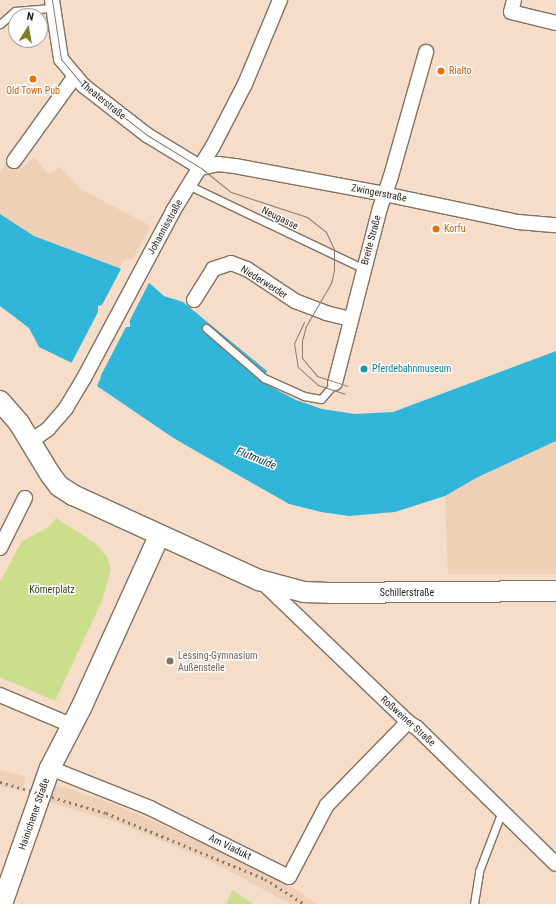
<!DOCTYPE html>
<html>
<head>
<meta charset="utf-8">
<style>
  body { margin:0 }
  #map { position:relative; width:556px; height:904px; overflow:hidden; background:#f5ddc9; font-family:"Roboto Condensed",sans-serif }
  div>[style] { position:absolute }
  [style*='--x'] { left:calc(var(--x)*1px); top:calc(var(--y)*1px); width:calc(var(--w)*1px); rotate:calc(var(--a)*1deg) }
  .built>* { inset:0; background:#edd0b6 }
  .green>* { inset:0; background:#cbde8c }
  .water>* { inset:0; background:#31b6da }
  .pier>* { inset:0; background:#f5ddc9 }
  .roads { filter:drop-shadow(1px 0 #85705e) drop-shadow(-1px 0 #85705e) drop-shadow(0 1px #85705e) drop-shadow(0 -1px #85705e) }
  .lane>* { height:7px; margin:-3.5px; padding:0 3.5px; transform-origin:3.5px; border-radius:3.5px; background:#fff }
  .street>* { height:14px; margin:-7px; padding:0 7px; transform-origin:7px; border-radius:7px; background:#fff }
  .secondary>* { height:20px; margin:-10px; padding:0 10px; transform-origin:10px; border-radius:10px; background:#fff }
  .tram>* { height:1px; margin:-0.5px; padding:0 0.5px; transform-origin:0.5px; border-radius:0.5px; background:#8a7a6d }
  .rail>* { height:3px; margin-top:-1.5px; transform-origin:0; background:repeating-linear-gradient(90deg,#8a7a6d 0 2px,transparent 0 6px) }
  .dots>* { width:11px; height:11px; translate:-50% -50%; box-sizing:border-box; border:2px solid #fff; border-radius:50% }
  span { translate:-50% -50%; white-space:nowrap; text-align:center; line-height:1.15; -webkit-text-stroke:3px #fff; paint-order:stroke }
  .food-label { font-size:10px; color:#c56008 }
  .left { translate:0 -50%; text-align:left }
  .street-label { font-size:10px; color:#281f18 }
  .culture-label { font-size:10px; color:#0d838f }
  .park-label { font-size:10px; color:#373f18 }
  .education-label { font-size:10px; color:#785e54 }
  .water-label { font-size:11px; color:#003b4a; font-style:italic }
  .north { position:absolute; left:8px; top:8px; width:40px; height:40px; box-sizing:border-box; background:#fff; border:1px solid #a9a5a3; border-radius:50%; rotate:11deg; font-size:11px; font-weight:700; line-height:16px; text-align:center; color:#281f18 }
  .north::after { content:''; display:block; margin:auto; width:14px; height:18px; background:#807a20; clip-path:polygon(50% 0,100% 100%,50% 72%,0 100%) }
</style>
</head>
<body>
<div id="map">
  <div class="built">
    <div style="clip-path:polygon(34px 157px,48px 174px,60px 167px,82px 190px,151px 226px,133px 258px,124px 260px,119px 268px,34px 236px,0 214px,0 173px,10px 158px,22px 168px)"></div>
    <div style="clip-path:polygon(556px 441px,556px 574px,448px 574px,445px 496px,476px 478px)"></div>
    <div style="clip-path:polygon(0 770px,26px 777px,22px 792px,0 786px)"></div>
    <div style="clip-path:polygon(54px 784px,111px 803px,235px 857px,292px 887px,317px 904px,290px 904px,215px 863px,116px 822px,49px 802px)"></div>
  </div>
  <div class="green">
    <div style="clip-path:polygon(56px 518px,95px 543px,106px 555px,111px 570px,101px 603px,55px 701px,0 677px,0 582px,22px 541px,49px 527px)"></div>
    <div style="clip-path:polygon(232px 890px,254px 904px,226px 904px)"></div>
  </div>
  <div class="water">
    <div style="clip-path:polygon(0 214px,34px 236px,119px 268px,146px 280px,164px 296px,183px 302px,267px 371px,262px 382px,296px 400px,322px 409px,355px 414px,393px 412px,556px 351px,556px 441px,476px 478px,445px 496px,395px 512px,349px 516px,321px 512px,289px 504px,175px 439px,97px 386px,101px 377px,39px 347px,29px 328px,0 306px)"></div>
  </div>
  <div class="pier">
    <div style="clip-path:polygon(122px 267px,150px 281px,130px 320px,130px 327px,126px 327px,96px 385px,99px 378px,71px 364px,98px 312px,98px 306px,102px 305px)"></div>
  </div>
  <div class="roads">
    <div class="lane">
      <div style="--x:0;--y:24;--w:20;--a:-41"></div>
      <div style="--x:15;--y:11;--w:38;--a:-5"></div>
      <div style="--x:188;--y:185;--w:195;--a:25.5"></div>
      <div style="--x:206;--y:328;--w:77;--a:40.8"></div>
      <div style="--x:264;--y:378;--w:44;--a:24.2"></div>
      <div style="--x:304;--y:396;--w:17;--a:10"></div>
      <div style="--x:321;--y:399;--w:21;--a:-49"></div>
      <div style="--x:474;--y:904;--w:33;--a:-81"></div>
      <div style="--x:479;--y:871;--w:64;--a:-69"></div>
    </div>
    <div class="street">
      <div style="--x:52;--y:0;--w:60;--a:81.3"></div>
      <div style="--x:61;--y:59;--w:35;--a:50"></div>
      <div style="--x:84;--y:86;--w:80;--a:37.9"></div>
      <div style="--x:147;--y:135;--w:63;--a:31.4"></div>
      <div style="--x:514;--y:0;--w:12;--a:104"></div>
      <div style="--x:511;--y:12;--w:46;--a:13.7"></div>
      <div style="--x:14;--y:161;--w:105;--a:-54.3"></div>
      <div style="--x:201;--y:168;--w:17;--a:-13"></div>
      <div style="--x:218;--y:164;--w:17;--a:7"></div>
      <div style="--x:235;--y:166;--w:152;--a:10.6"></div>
      <div style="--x:384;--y:194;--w:137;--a:11.8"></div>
      <div style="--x:518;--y:222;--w:38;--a:5"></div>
      <div style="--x:194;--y:300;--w:36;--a:-58"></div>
      <div style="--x:213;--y:269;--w:19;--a:-18"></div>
      <div style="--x:231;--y:263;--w:17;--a:21"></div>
      <div style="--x:247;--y:269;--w:58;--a:33.7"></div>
      <div style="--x:295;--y:301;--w:33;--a:21"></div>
      <div style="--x:326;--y:313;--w:25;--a:14"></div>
      <div style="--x:335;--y:383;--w:181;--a:-75.6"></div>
      <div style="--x:380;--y:208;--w:34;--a:-71"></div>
      <div style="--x:391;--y:176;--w:129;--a:-74.2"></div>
      <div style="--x:31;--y:441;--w:21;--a:-35"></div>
      <div style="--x:48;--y:429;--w:28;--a:-49"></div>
      <div style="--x:66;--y:408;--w:35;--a:-59"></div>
      <div style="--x:84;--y:378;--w:189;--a:-61.9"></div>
      <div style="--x:173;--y:211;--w:76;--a:-58.4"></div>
      <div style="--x:213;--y:146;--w:70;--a:-62.7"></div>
      <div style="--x:245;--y:84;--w:91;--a:-67.4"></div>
      <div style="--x:0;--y:548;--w:56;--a:-63.4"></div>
      <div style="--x:261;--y:581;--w:204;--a:43.8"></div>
      <div style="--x:408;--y:722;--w:11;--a:34"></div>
      <div style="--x:417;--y:728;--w:194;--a:44.4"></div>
      <div style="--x:0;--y:695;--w:77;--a:22.9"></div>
      <div style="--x:50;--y:768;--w:108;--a:21.8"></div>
      <div style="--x:150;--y:808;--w:155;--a:26.4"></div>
      <div style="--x:289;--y:877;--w:81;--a:-62.2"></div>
      <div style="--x:327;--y:805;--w:116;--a:-45.7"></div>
    </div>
    <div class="secondary">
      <div style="--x:0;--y:401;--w:29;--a:49"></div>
      <div style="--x:19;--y:423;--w:60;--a:58.7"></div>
      <div style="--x:50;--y:474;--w:15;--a:53"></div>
      <div style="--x:59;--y:486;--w:17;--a:33"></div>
      <div style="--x:73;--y:495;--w:205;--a:24.6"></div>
      <div style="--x:259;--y:580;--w:47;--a:14.9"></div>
      <div style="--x:304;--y:592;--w:25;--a:2"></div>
      <div style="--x:329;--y:593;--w:227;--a:-0.5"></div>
      <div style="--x:2;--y:904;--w:144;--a:-70.6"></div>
      <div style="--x:50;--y:768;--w:68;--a:-62.7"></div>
      <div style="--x:81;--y:708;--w:189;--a:-65.6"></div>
    </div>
  </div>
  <div class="tram">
    <div style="--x:52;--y:0;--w:60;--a:81.3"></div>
    <div style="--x:61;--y:59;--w:35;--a:50"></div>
    <div style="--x:84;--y:86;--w:80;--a:37.9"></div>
    <div style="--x:147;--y:135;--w:63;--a:31.4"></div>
    <div style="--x:201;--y:168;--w:38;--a:39"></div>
    <div style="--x:231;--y:192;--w:80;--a:18.2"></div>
    <div style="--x:307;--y:217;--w:24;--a:38"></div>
    <div style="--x:326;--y:232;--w:19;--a:65"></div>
    <div style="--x:334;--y:249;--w:21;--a:90"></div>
    <div style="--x:334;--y:270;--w:13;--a:103"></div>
    <div style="--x:331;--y:283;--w:50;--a:120.2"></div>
    <div style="--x:306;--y:326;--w:16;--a:105"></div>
    <div style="--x:302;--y:341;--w:17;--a:90"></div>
    <div style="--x:302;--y:358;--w:23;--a:50"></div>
    <div style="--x:317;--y:376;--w:32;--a:18"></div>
    <div style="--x:304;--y:322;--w:23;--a:115"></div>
    <div style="--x:294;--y:343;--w:24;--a:81"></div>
    <div style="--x:298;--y:367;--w:27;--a:42"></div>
    <div style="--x:318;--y:385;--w:28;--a:18"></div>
  </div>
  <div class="rail">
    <div style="--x:0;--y:782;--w:110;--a:16.3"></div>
    <div style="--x:106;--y:813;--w:172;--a:22.5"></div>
    <div style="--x:265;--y:879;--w:46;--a:32.7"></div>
  </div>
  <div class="dots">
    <div style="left:441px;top:71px;background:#e8710a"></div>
    <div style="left:33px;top:79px;background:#e8710a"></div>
    <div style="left:436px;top:229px;background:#e8710a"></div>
    <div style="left:364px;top:369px;background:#0f9aa8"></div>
    <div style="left:170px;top:661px;background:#8d6e63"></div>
  </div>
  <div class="food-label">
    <span class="left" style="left:449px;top:71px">Rialto</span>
    <span style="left:33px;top:91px">Old Town Pub</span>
    <span class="left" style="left:444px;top:229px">Korfu</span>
  </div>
  <div class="street-label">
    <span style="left:103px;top:100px;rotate:39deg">Theaterstraße</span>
    <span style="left:379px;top:193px;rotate:11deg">Zwingerstraße</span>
    <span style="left:280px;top:218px;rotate:26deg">Neugasse</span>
    <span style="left:165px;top:227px;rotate:-61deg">Johannisstraße</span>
    <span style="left:371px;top:240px;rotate:-75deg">Breite Straße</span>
    <span style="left:264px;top:282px;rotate:32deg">Niederwerder</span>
    <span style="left:407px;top:593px">Schillerstraße</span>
    <span style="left:408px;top:721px;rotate:42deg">Roßweiner Straße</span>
    <span style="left:34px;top:814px;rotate:-71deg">Hainichener Straße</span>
    <span style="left:230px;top:847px;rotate:26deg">Am Viadukt</span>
  </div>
  <div class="culture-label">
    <span class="left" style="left:372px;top:369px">Pferdebahnmuseum</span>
  </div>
  <div class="park-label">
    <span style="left:52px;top:590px">Körnerplatz</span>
  </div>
  <div class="education-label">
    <span class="left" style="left:178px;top:661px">Lessing-Gymnasium<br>Außenstelle</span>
  </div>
  <div class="water-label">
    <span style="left:256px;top:459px;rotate:22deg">Flutmulde</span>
  </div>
  <div class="north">N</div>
</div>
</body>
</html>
